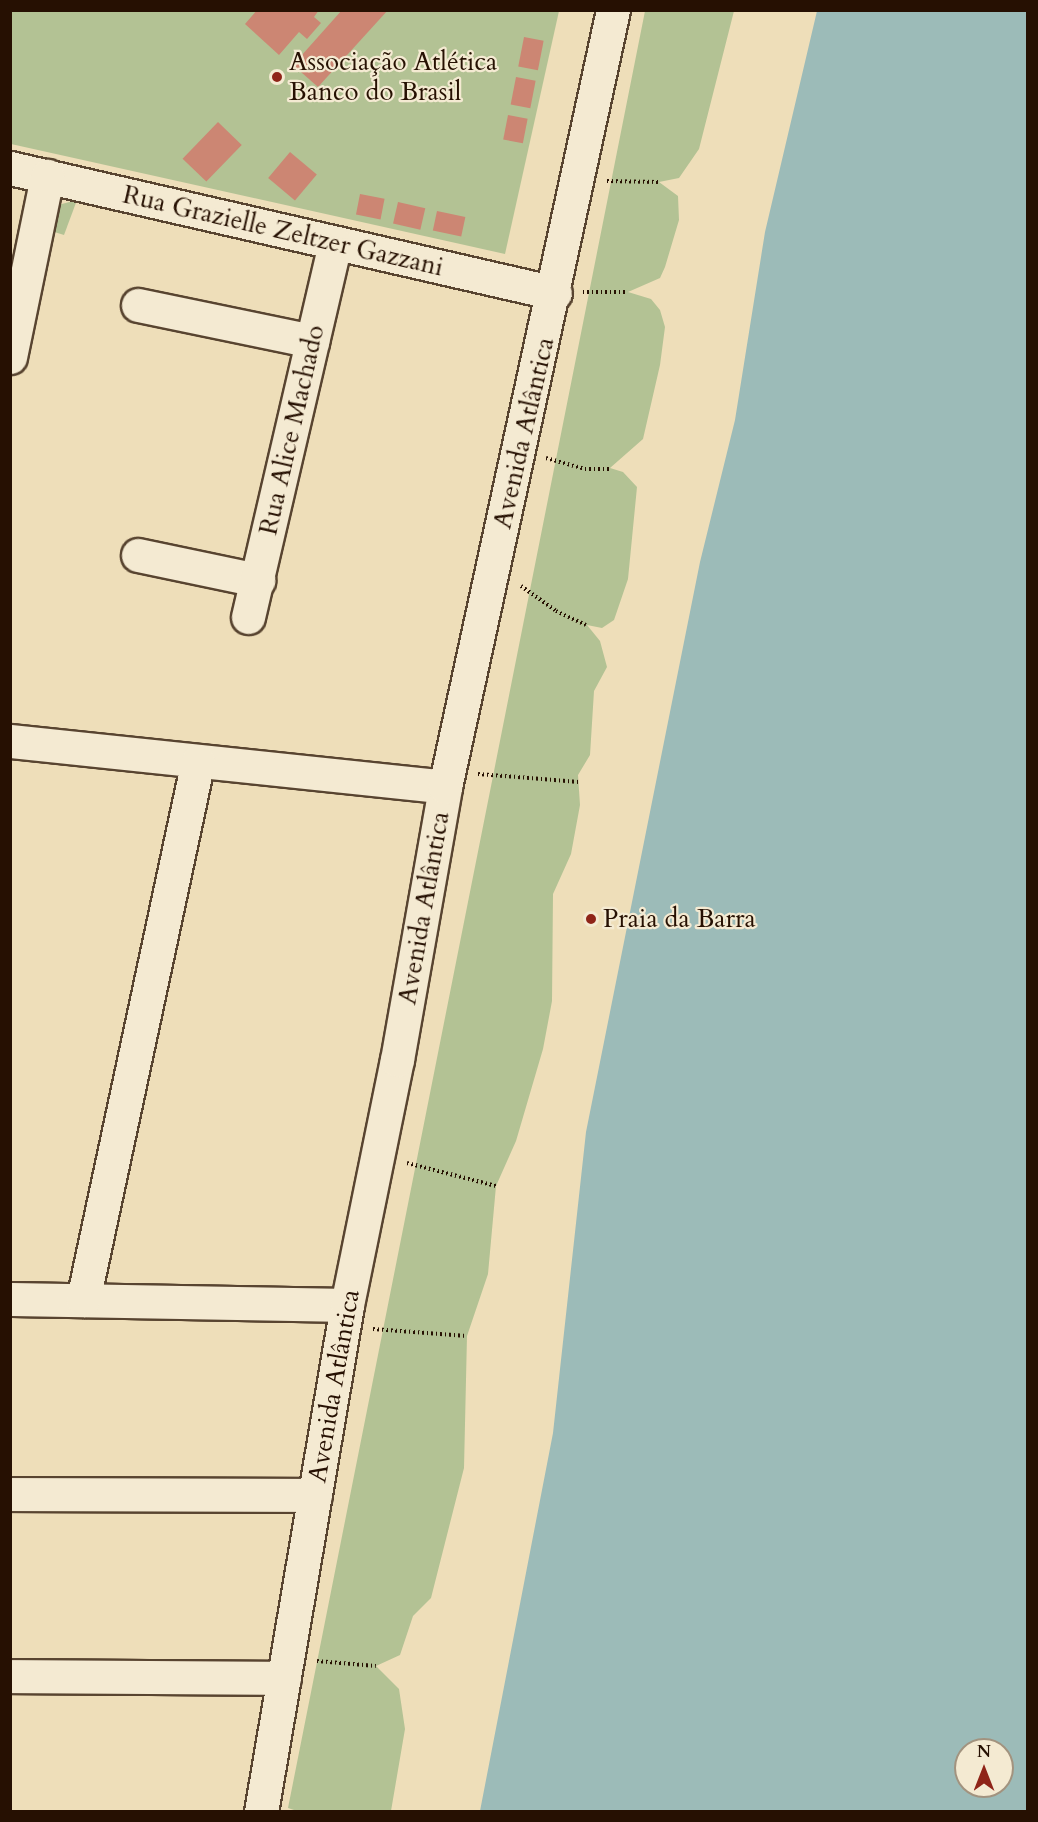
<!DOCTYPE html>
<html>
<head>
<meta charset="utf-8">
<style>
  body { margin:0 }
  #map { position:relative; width:1038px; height:1822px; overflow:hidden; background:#eedeb9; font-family:Cardo,serif }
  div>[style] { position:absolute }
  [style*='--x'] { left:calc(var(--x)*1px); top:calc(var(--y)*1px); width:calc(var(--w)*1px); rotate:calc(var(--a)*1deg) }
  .green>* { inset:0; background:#b3c294 }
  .water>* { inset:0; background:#9cbbb8 }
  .building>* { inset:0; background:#cc8673; transform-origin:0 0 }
  .path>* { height:4px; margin-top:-2px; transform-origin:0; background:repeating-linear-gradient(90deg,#261002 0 1.5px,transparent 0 4.5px) }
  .roads { filter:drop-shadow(2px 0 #584430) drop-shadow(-2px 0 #584430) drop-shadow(0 2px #584430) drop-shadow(0 -2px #584430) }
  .minor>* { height:33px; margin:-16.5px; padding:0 16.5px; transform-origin:16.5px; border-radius:16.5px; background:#f4ead2 }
  .dots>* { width:16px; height:16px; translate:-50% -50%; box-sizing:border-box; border:3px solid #f4ead2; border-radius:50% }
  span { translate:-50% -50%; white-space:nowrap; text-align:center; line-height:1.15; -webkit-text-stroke:4.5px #f4ead2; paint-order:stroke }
  .poi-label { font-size:26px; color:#261002 }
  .left { translate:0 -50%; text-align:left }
  .street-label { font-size:26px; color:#261002 }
  .frame { position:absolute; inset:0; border:12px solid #261002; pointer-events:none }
  .north { position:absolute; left:954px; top:1738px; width:60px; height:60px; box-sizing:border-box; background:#f4ead2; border:2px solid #a2937f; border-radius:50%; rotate:0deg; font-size:16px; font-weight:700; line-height:24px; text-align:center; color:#261002 }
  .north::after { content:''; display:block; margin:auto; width:21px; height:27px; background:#8f2418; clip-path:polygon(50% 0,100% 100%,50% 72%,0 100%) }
</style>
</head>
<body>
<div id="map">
  <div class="green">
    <div style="clip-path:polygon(11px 11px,559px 11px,505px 254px,11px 144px)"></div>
    <div style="clip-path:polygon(645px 11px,734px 11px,699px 149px,679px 178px,659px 182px,678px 196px,679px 220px,665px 267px,660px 278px,628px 292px,651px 299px,660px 310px,665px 327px,660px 365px,643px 439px,610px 468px,623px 472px,637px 487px,628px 579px,614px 620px,602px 628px,587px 625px,600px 641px,607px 667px,594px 691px,590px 755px,578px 775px,580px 805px,571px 854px,553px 894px,552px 1001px,543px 1049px,516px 1141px,496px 1186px,488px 1274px,467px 1336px,464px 1468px,431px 1598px,413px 1616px,400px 1655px,376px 1666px,399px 1689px,405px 1729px,391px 1811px,297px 1811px,288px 1808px)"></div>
    <div style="clip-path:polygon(77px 200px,64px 235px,48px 230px,58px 205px)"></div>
  </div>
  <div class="water">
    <div style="clip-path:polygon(evenodd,817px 11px,1027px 11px,1027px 1811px,480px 1811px,553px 1433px,586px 1132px,700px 562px,735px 420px,765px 232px,817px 11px,966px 1750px,1002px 1750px,1002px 1786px,966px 1786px,966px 1750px)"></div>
  </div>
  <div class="building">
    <div style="clip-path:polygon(257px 10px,319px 10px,314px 17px,321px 23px,307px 39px,299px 32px,279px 55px,245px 24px)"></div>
    <div style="clip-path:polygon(342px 10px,388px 10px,318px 87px,293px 65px)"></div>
    <div style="left:524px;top:37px;width:20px;height:30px;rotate:11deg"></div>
    <div style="left:516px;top:77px;width:20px;height:28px;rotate:11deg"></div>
    <div style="left:508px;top:115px;width:20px;height:25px;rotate:11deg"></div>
    <div style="left:218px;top:122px;width:33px;height:51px;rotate:44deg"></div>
    <div style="left:290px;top:152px;width:35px;height:34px;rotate:40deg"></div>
    <div style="left:360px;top:194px;width:25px;height:21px;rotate:11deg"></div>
    <div style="left:398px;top:202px;width:28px;height:22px;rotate:13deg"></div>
    <div style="left:437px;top:211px;width:29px;height:20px;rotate:12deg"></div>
  </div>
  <div class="path">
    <div style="--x:607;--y:181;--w:51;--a:1.1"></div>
    <div style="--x:583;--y:292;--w:44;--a:0"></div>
    <div style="--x:546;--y:458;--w:41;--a:15.8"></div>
    <div style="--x:585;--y:469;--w:25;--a:0"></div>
    <div style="--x:521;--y:586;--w:43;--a:35.5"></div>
    <div style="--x:556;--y:611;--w:33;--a:25"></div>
    <div style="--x:478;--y:774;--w:101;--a:4.5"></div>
    <div style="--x:407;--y:1163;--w:92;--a:14.5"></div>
    <div style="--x:373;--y:1329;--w:94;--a:4.3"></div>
    <div style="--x:317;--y:1661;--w:59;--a:4.8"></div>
  </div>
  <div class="roads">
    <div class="minor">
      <div style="--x:10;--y:168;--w:559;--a:12.92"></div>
      <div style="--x:138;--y:305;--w:178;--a:11.7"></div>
      <div style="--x:10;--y:357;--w:185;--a:-78.4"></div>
      <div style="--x:138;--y:555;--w:123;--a:11.8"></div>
      <div style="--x:248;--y:617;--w:384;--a:-76.9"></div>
      <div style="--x:10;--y:741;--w:437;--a:6"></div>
      <div style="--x:10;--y:1299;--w:337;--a:1"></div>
      <div style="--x:83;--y:1300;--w:551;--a:-77.96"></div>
      <div style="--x:10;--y:1494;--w:305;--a:0.2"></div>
      <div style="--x:10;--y:1676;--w:274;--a:0.4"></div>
      <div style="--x:261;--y:1812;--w:514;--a:-80.37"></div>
      <div style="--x:347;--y:1305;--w:250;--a:-78.5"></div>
      <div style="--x:397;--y:1060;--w:277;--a:-80"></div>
      <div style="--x:445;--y:787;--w:795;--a:-77.8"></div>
    </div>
  </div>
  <div class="dots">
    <div style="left:277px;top:77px;background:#8f2418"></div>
    <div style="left:591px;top:919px;background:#8f2418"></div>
  </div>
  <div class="poi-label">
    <span class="left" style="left:289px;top:77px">Associação Atlética<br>Banco do Brasil</span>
    <span class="left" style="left:603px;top:919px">Praia da Barra</span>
  </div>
  <div class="street-label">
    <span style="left:283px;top:231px;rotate:13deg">Rua Grazielle Zeltzer Gazzani</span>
    <span style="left:292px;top:430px;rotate:-77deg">Rua Alice Machado</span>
    <span style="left:524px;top:433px;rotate:-77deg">Avenida Atlântica</span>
    <span style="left:424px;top:908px;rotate:-80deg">Avenida Atlântica</span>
    <span style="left:334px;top:1386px;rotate:-80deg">Avenida Atlântica</span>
  </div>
  <div class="frame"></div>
  <div class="north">N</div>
</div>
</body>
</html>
